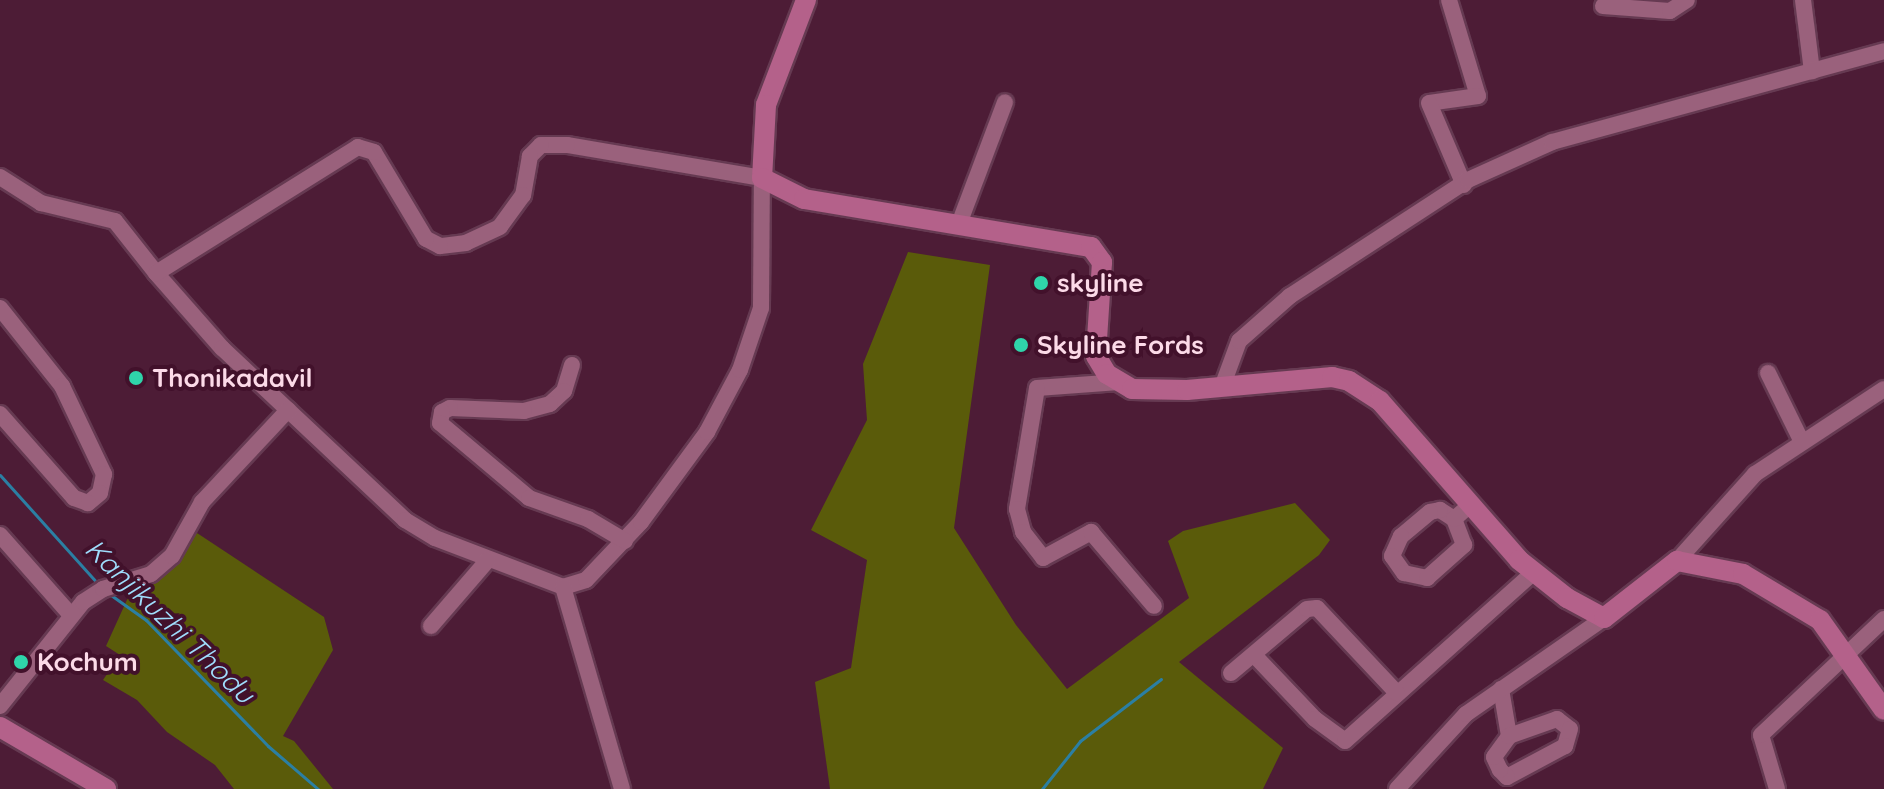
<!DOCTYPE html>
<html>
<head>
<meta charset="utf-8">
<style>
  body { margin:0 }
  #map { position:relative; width:1884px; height:789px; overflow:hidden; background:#4d1c36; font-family:Quicksand,sans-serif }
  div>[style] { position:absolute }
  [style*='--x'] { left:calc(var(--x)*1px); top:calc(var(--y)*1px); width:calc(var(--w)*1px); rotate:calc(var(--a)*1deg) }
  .green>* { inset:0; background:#5a5b0a }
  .stream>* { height:3px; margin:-1.5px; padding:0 1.5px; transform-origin:1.5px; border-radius:1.5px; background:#2b7fa3 }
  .roads { filter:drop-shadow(2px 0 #663a52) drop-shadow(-2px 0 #663a52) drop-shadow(0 2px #663a52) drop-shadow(0 -2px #663a52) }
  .minor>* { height:16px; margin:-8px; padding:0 8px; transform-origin:8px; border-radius:8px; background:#9a617c }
  .major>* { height:20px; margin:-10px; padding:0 10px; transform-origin:10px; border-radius:10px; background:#b4618a }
  .dots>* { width:22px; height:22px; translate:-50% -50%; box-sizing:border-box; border:4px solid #42112b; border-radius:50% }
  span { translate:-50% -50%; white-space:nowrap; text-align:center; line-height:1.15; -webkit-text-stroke:8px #42112b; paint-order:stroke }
  .poi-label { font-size:26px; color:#fcdae8; font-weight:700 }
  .left { translate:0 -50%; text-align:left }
  .water-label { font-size:28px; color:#9fddfc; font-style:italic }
</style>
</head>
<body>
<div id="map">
  <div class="green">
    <div style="clip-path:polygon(908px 252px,990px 265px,954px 528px,1016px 625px,1067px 689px,1189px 598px,1168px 541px,1183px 531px,1295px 503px,1330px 540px,1319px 555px,1179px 662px,1283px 748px,1263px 789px,830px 789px,815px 682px,851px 668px,867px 560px,811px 530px,867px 420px,863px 364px)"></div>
    <div style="clip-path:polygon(197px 533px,324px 617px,333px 650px,283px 736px,294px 741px,333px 789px,234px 789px,215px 765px,167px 732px,137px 700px,103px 680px,120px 655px,106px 646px,131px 591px,169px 566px)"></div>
  </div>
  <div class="stream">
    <div style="--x:0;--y:475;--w:148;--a:48"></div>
    <div style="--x:108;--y:593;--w:47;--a:35.4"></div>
    <div style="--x:146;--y:620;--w:175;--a:45.9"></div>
    <div style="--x:268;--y:746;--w:66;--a:40.7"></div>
    <div style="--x:1042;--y:789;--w:61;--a:-51.6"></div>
    <div style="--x:1080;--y:741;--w:102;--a:-37.4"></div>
  </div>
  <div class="roads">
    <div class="minor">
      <div style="--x:1449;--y:0;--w:100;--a:73.2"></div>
      <div style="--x:1478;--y:96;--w:49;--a:171.9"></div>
      <div style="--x:1429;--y:103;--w:89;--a:66.9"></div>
      <div style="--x:1803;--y:0;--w:72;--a:82.8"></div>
      <div style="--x:1603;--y:6;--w:67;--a:4.3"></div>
      <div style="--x:1670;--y:11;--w:20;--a:-33"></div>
      <div style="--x:0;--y:177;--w:49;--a:32.4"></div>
      <div style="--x:41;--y:203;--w:76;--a:13.7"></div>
      <div style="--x:115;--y:221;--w:66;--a:51.7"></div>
      <div style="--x:156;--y:273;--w:100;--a:48.7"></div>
      <div style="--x:222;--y:348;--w:251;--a:43.2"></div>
      <div style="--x:405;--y:520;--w:35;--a:31"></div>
      <div style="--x:435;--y:538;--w:137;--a:20.9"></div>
      <div style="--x:563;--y:587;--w:24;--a:-17"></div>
      <div style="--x:586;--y:580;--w:80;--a:-46.5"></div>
      <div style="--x:641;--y:522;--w:112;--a:-53.7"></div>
      <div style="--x:707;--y:432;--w:70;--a:-62"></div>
      <div style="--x:740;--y:370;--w:65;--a:-71.3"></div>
      <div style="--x:761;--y:308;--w:130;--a:-89.6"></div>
      <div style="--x:762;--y:178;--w:198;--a:-170.4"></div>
      <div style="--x:567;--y:145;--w:26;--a:180"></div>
      <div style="--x:541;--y:145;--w:16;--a:135"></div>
      <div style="--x:530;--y:156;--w:40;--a:100"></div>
      <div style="--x:523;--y:195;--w:39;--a:126"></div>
      <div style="--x:500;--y:227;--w:38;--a:155"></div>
      <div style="--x:466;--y:243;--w:26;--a:173"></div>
      <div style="--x:440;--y:246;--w:16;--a:-153"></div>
      <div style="--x:426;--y:239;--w:101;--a:-120.9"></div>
      <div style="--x:374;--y:152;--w:17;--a:-163"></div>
      <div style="--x:358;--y:147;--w:238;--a:148"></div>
      <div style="--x:959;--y:224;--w:130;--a:-69.3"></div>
      <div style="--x:0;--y:308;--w:100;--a:51.5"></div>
      <div style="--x:62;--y:386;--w:98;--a:64.5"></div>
      <div style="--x:104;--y:474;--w:19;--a:102"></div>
      <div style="--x:100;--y:493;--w:16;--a:140"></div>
      <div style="--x:88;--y:503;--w:15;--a:-160"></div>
      <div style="--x:74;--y:498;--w:112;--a:-131.4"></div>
      <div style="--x:572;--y:365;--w:27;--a:107"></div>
      <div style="--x:564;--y:391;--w:19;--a:137"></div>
      <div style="--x:550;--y:404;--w:27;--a:165"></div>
      <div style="--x:524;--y:411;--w:74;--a:-177.7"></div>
      <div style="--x:450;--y:408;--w:9;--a:153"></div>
      <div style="--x:442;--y:412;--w:11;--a:100"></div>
      <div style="--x:440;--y:423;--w:116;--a:40.1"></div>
      <div style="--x:529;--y:498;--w:63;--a:19.6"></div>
      <div style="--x:588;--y:519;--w:43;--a:30.7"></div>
      <div style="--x:1768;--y:373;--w:75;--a:63.8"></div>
      <div style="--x:1119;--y:382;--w:82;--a:175.8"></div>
      <div style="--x:1037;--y:388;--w:123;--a:99.4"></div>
      <div style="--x:1017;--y:509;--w:24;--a:75"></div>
      <div style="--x:1023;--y:532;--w:33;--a:52"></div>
      <div style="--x:1043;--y:558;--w:55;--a:-28.4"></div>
      <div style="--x:1091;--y:532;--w:97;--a:49.6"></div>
      <div style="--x:1222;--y:387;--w:49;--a:-69.7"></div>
      <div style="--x:1239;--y:341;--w:68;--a:-41.4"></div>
      <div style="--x:1290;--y:296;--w:212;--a:-33.1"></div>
      <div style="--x:1468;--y:180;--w:92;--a:-24.3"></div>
      <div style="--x:1552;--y:142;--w:344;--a:-15.3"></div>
      <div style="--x:1454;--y:519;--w:17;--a:-147"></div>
      <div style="--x:1440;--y:510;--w:10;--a:169"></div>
      <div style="--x:1430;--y:512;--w:38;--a:140"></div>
      <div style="--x:1401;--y:536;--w:22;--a:114"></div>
      <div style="--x:1392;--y:556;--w:21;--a:55"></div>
      <div style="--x:1404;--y:573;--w:24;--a:12"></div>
      <div style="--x:1427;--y:578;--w:50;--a:-41.7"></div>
      <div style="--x:1464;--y:545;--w:28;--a:-111"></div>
      <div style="--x:1454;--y:519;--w:21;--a:-41"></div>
      <div style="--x:0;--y:535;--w:106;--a:48.5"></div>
      <div style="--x:1677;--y:561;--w:117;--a:-48.1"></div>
      <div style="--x:1755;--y:474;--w:154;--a:-33.4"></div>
      <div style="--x:563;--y:587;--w:210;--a:73.7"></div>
      <div style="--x:431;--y:626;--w:87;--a:-49.2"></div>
      <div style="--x:1255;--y:656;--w:87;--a:46.4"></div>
      <div style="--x:1315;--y:719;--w:37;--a:36"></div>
      <div style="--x:1345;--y:741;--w:252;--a:-41.8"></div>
      <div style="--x:1231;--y:673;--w:99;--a:-40.1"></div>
      <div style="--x:1307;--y:609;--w:10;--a:-6"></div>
      <div style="--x:1317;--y:608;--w:117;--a:46.7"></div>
      <div style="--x:1501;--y:689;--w:48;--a:80.3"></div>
      <div style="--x:0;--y:706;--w:133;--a:-51.4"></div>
      <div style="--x:83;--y:602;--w:24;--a:-33"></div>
      <div style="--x:103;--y:589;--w:50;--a:-17.4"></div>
      <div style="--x:151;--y:574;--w:28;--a:-41"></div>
      <div style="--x:172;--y:556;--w:62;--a:-60.9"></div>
      <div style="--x:202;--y:502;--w:126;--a:-46.9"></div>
      <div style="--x:1557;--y:719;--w:16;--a:38"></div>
      <div style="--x:1570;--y:729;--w:18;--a:106"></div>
      <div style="--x:1565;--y:746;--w:66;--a:151.9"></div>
      <div style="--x:1507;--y:777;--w:10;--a:-135"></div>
      <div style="--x:1500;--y:770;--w:14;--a:-115"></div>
      <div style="--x:1494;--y:757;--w:26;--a:-54"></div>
      <div style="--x:1509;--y:736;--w:51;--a:-19.5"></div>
      <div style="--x:1397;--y:789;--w:102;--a:-47.4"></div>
      <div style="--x:1466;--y:714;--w:168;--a:-34.8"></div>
      <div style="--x:1777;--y:789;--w:56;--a:-106.5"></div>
      <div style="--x:1761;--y:735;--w:169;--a:-43.3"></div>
    </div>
    <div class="major">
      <div style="--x:806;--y:0;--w:112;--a:110.9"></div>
      <div style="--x:766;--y:105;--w:73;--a:93.1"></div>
      <div style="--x:762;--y:178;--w:47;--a:26.6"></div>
      <div style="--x:804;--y:199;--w:291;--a:9.5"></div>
      <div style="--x:1091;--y:247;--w:19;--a:54"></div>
      <div style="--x:1102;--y:262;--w:94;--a:93.7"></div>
      <div style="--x:1096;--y:356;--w:21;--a:59"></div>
      <div style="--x:1107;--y:374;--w:29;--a:31"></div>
      <div style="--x:1132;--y:389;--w:55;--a:1"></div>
      <div style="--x:1187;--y:390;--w:146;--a:-5.1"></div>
      <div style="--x:1332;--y:377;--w:17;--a:13"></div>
      <div style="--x:1349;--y:381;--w:37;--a:33"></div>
      <div style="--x:1380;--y:401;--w:211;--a:48.8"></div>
      <div style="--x:1519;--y:560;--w:61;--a:38.4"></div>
      <div style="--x:1567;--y:598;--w:42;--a:28.4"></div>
      <div style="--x:1604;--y:618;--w:93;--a:-38"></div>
      <div style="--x:1677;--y:561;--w:67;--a:11.1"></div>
      <div style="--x:1743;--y:574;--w:90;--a:30.9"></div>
      <div style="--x:1820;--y:620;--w:110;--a:54.6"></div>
      <div style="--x:0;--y:727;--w:123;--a:30.3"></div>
    </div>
  </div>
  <div class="dots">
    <div style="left:1041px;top:283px;background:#2fd4aa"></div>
    <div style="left:1021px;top:345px;background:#2fd4aa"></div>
    <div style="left:136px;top:378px;background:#2fd4aa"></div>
    <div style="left:21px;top:662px;background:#2fd4aa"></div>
  </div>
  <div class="poi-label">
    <span class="left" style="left:1057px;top:283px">skyline</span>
    <span class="left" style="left:1037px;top:345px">Skyline Fords</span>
    <span class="left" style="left:152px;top:378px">Thonikadavil</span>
    <span class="left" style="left:37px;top:662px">Kochum</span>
  </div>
  <div class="water-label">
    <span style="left:170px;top:621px;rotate:44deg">Kanjikuzhi Thodu</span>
  </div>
</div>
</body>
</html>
